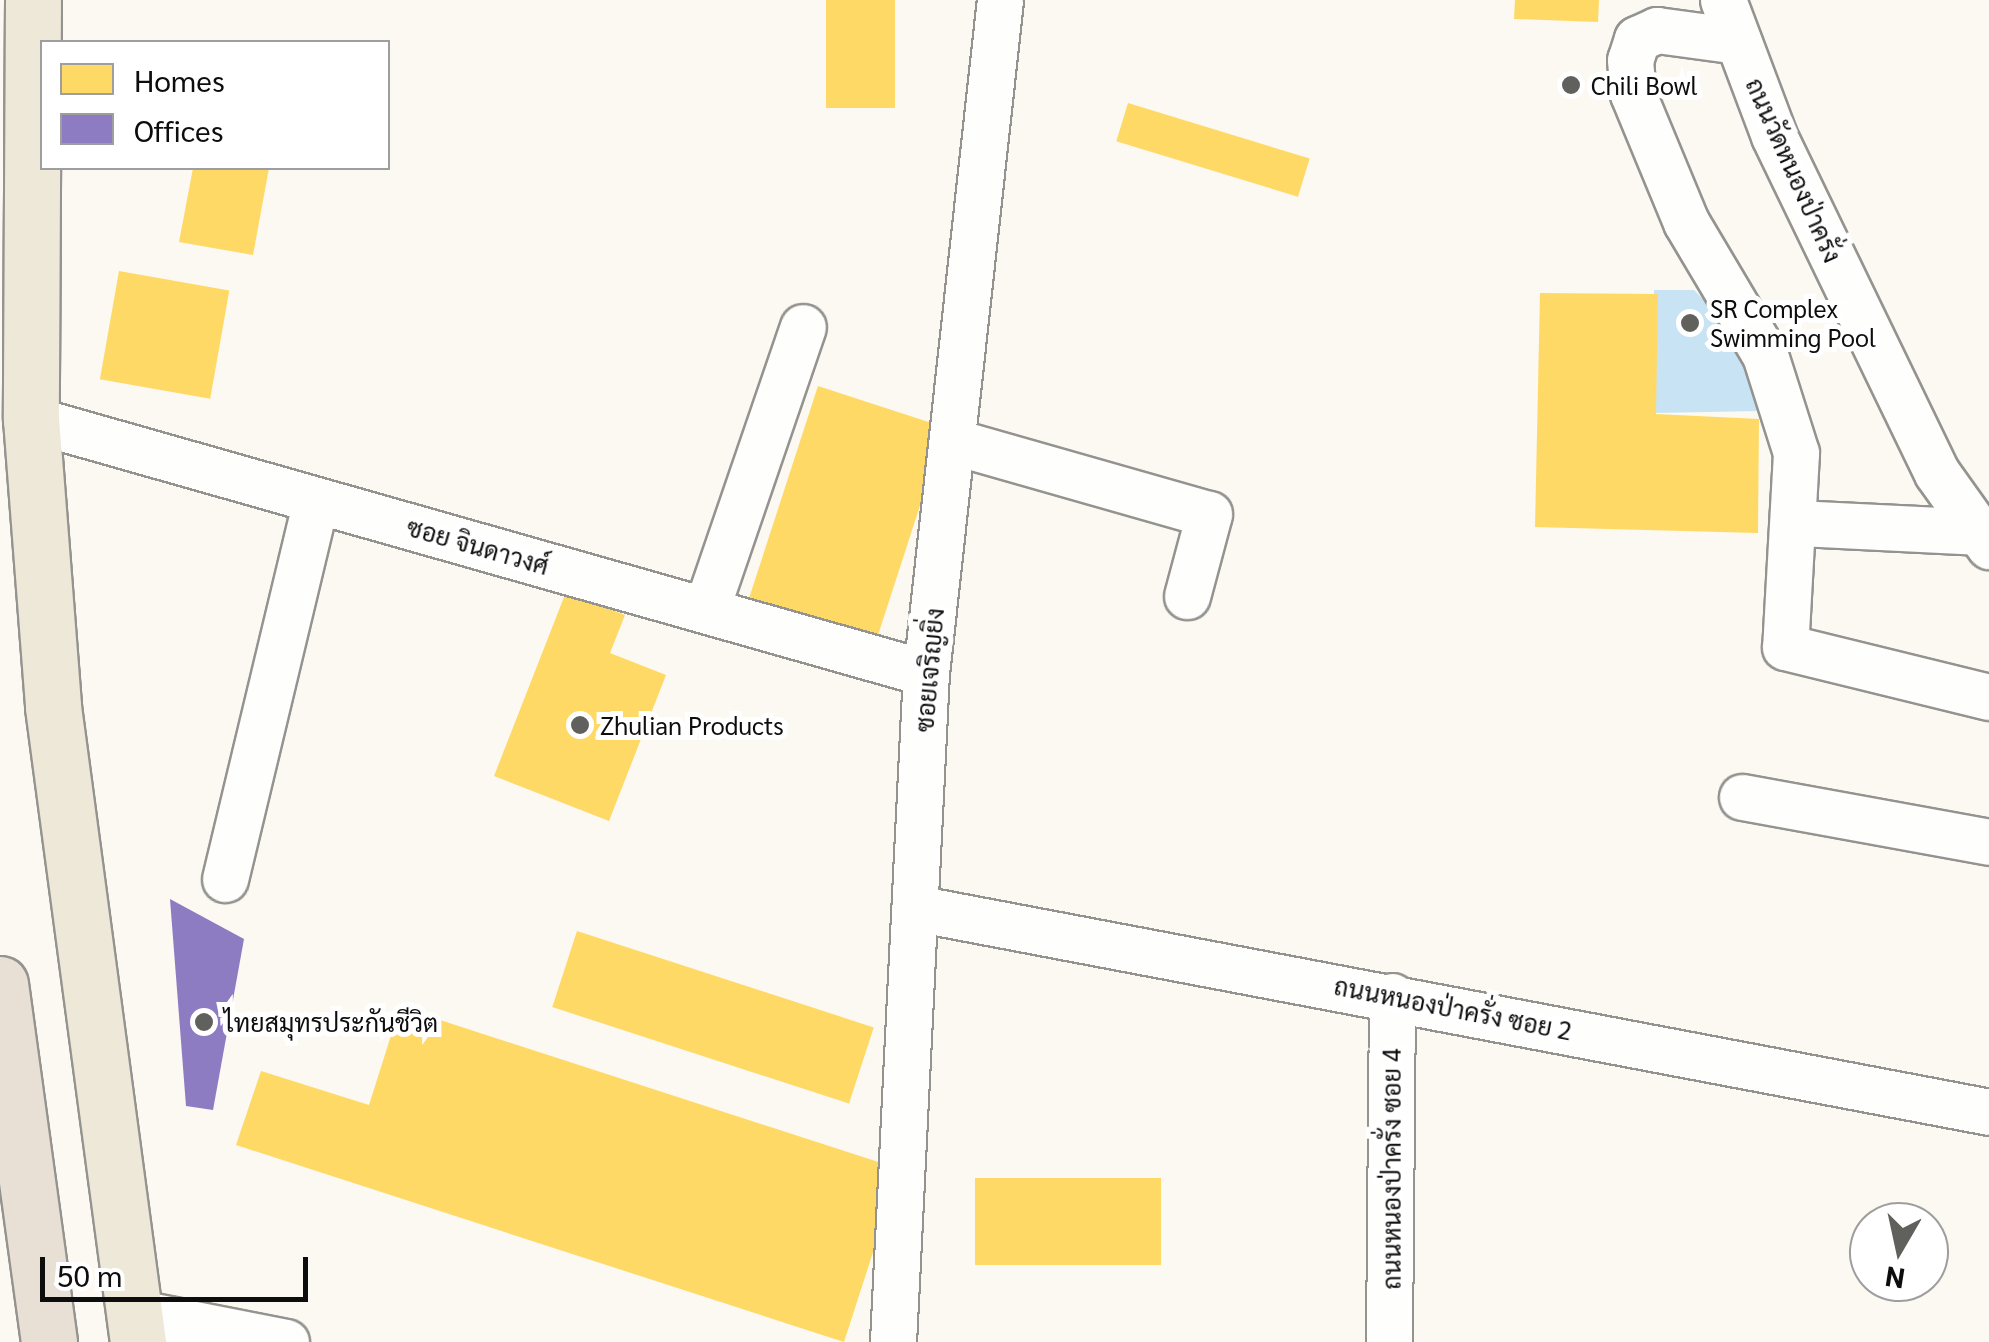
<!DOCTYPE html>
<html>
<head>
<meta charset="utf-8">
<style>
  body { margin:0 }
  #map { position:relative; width:1989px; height:1342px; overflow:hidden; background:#fbf9f1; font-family:Georgia,Sarabun,serif }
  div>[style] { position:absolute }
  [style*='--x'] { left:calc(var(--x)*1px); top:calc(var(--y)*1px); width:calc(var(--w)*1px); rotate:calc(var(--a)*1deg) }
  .water>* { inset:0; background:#c8e3f4 }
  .homes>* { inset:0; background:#ffd966; transform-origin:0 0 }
  .offices>* { inset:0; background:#8e7cc3 }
  .roads { filter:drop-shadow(2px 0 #949390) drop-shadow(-2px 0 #949390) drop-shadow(0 2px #949390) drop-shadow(0 -2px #949390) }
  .minor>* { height:45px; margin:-22.5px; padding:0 22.5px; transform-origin:22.5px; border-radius:22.5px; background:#fefefd }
  .major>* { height:55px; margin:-27.5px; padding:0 27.5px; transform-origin:27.5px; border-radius:27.5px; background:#ede8d8 }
  .highway>* { height:55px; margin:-27.5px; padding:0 27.5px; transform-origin:27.5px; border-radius:27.5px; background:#e9e0d5 }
  .dots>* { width:28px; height:28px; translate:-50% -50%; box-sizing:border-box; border:5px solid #fff; border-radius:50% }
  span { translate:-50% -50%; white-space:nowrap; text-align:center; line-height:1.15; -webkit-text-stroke:10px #fff; paint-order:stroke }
  .poi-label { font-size:25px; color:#0d0d0d }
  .left { translate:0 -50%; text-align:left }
  .street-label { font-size:25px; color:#0d0d0d }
  .legend { position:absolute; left:40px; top:40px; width:350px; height:130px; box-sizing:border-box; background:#fff; border:2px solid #9e9e9e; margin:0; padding:12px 18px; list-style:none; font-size:30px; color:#0d0d0d }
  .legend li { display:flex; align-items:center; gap:20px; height:50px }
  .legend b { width:50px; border:2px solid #9e9e9e }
  .north { position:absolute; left:1849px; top:1202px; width:100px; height:100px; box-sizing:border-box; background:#fff; border:2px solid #9e9e9e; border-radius:50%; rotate:189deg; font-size:28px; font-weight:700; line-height:40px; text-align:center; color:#0d0d0d }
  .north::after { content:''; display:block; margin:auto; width:35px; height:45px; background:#60605d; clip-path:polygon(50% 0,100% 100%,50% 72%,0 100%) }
  .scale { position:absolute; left:40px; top:1257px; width:268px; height:45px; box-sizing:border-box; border:5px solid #0d0d0d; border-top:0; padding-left:12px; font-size:30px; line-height:35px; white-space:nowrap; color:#0d0d0d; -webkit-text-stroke:8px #fff; paint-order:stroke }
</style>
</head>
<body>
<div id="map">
  <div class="water">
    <div style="clip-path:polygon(1654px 290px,1694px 290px,1758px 356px,1759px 411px,1655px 413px)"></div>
  </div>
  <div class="homes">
    <div style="left:826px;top:0;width:69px;height:108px"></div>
    <div style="clip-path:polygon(1515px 0,1599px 0,1598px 22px,1514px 19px)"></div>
    <div style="left:1128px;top:103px;width:190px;height:40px;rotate:17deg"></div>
    <div style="clip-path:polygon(193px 168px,269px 168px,253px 255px,179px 242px)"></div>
    <div style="left:119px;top:271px;width:112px;height:110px;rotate:10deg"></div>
    <div style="clip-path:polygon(1540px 293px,1658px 294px,1656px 414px,1759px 419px,1758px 533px,1535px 527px)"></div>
    <div style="left:818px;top:386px;width:134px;height:225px;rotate:18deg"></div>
    <div style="clip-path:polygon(566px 592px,625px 615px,610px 653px,666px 675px,609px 821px,494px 776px)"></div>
    <div style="left:577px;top:931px;width:312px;height:80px;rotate:18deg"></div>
    <div style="clip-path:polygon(400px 1007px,900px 1169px,844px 1342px,236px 1145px,261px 1071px,369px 1105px)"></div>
    <div style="left:975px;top:1178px;width:186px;height:87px"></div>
  </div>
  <div class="offices">
    <div style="clip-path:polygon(170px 899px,244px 939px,213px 1110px,186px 1106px)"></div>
  </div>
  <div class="roads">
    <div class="minor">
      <div style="--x:1723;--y:0;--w:145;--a:69.4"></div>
      <div style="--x:1774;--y:136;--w:374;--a:64.2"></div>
      <div style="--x:1937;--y:473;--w:90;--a:54.5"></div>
      <div style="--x:1738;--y:41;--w:82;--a:-172.3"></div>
      <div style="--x:1657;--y:30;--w:22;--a:156"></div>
      <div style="--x:1637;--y:39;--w:22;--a:108"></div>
      <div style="--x:1630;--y:60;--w:34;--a:85"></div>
      <div style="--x:1633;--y:94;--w:139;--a:67.5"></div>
      <div style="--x:1686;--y:222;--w:155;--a:59.3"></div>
      <div style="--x:1765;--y:355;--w:103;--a:72.4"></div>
      <div style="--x:1796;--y:453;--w:194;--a:93.2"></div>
      <div style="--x:1785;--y:647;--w:210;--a:13.8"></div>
      <div style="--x:31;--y:419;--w:930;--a:15.84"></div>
      <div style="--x:952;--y:441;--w:267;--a:15.9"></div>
      <div style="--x:1209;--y:514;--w:85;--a:105"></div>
      <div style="--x:1797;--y:523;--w:182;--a:2.8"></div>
      <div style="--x:706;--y:610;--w:299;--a:-71.1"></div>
      <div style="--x:1742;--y:797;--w:251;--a:10.3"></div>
      <div style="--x:225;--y:879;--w:389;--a:-76.5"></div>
      <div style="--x:915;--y:908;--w:1093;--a:10.75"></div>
      <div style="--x:133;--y:1312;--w:156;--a:11.1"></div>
      <div style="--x:893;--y:1342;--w:670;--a:-87.18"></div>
      <div style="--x:926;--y:673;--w:677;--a:-83.73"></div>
      <div style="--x:1389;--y:1342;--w:346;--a:-89.5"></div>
    </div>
    <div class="major">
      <div style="--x:33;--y:0;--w:419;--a:90.3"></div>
      <div style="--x:31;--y:419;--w:289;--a:85.6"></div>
      <div style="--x:53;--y:707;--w:641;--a:82.38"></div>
    </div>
    <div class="highway">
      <div style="--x:0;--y:984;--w:361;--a:82.2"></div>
    </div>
  </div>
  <div class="dots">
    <div style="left:1571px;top:85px;background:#60605d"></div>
    <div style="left:1690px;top:323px;background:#60605d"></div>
    <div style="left:580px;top:725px;background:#60605d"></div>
    <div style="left:204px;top:1022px;background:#60605d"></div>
  </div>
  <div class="poi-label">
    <span class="left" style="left:1591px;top:85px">Chili Bowl</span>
    <span class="left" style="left:1710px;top:323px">SR Complex<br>Swimming Pool</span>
    <span class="left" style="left:600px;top:725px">Zhulian Products</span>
    <span class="left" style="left:224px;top:1022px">ไทยสมุทรประกันชีวิต</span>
  </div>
  <div class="street-label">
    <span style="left:1794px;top:170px;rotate:66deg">ถนนวัดหนองป่าครั่ง</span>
    <span style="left:478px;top:546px;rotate:16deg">ซอย จินดาวงศ์</span>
    <span style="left:929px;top:670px;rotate:-85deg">ซอยเจริญยิ่ง</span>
    <span style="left:1453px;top:1008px;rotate:11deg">ถนนหนองป่าครั่ง ซอย 2</span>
    <span style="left:1391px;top:1169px;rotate:-90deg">ถนนหนองป่าครั่ง ซอย 4</span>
  </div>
  <ul class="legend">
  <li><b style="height:28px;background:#ffd966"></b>Homes</li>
  <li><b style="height:28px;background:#8e7cc3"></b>Offices</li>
  </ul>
  <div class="north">N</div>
  <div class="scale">50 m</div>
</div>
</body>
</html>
